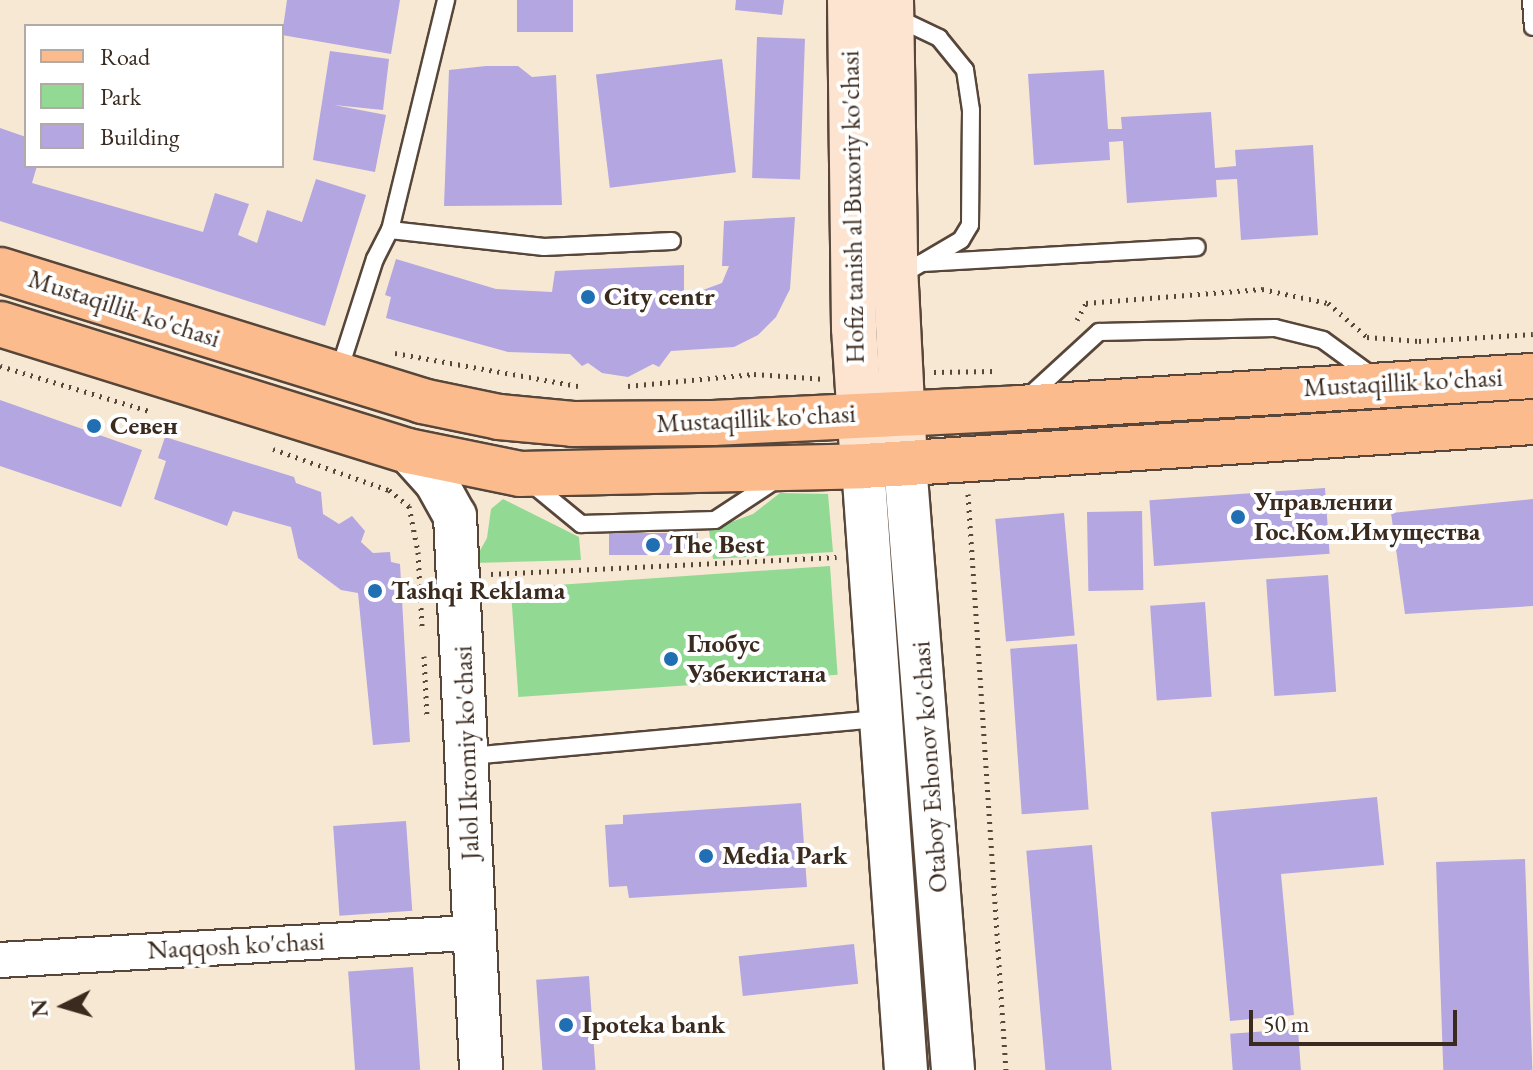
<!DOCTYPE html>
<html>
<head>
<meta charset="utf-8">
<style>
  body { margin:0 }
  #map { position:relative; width:1533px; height:1070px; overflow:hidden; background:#f7e8d4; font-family:"EB Garamond",serif }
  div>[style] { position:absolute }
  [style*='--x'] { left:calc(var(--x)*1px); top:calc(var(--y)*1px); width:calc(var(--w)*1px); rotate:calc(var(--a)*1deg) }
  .green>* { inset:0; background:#92d993; transform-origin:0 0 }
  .building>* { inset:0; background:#b3a6e1; transform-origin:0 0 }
  .path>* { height:5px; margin-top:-2.5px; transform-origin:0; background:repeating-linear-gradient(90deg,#574639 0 2px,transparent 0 8px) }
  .roads { filter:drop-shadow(2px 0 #574639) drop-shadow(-2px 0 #574639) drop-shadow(0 2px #574639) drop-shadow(0 -2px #574639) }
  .service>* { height:16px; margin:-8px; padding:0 8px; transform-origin:8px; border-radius:8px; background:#fff }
  .minor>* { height:34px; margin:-17px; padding:0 17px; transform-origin:17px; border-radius:17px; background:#fff }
  .tertiary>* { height:42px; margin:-21px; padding:0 21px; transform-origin:21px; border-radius:21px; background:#fff }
  .secondary>* { height:44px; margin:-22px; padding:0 22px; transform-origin:22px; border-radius:22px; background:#fde4d1 }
  .primary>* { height:44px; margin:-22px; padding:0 22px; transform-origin:22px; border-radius:22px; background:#fbbb8d }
  .dots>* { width:22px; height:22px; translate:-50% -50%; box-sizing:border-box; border:4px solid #fff; border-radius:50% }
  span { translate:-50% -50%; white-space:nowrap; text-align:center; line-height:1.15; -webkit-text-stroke:8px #fff; paint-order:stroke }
  .street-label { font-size:26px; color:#3b2a1e }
  .poi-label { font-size:26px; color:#3b2a1e; font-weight:700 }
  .left { translate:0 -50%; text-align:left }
  .legend { position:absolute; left:24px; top:24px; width:260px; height:144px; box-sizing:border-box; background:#fff; border:2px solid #b1aaa5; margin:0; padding:10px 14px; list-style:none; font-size:24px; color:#3b2a1e }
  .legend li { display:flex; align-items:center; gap:16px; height:40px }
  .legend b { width:40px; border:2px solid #b1aaa5 }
  .north { position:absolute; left:24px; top:966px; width:80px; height:80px; -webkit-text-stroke:6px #fff; paint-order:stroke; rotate:265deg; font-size:22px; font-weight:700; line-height:32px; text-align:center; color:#3b2a1e }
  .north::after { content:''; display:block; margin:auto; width:28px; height:36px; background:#3b2a1e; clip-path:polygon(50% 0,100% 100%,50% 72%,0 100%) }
  .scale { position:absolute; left:1249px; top:1010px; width:208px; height:36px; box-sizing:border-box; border:4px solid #3b2a1e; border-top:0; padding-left:10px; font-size:24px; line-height:28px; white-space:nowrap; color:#3b2a1e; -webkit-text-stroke:6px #fff; paint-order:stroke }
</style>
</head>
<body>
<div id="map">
  <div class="green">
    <div style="clip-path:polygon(780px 493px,828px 494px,833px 552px,713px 559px,709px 530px,753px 514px)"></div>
    <div style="clip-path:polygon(503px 499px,579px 537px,581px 560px,473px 563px,487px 538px,491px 509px)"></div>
    <div style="left:830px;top:566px;width:109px;height:320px;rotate:86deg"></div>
  </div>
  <div class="building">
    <div style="clip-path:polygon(287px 0,400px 0,391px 54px,282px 35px)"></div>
    <div style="left:517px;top:0;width:56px;height:32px"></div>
    <div style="clip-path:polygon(736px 0,784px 0,782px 15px,735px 10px)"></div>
    <div style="left:757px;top:37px;width:48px;height:141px;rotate:2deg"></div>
    <div style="clip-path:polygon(330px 51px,389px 59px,383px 110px,334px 105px,386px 115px,375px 172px,313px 160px)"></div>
    <div style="left:722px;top:59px;width:114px;height:127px;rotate:83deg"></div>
    <div style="clip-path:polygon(486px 66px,518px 66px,532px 77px,556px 75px,562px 205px,444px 206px,449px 70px)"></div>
    <div style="clip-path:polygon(1104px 70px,1108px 129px,1122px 129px,1121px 117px,1211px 112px,1215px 168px,1236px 166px,1235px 150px,1313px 145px,1318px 235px,1241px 240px,1237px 179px,1216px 180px,1217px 197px,1127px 203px,1123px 141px,1109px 142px,1110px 160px,1034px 165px,1028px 74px)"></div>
    <div style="clip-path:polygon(0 128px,26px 137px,26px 166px,37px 166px,32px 183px,203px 232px,215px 193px,249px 204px,238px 235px,257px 243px,267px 210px,302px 222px,316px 179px,366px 195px,325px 326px,0 221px)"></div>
    <div style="clip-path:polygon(795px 217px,790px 289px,776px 317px,758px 335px,734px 347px,671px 351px,659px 367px,653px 364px,628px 377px,602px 373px,588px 363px,582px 366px,570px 354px,508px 352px,386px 318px,391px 297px,385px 295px,396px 259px,496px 289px,552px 292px,555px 271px,684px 265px,684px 297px,722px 283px,729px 266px,722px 266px,724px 221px)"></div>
    <div style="clip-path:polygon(0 400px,142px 450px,121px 507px,0 466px)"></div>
    <div style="clip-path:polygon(165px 437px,294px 477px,296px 483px,321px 492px,323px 514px,339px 524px,352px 516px,365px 531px,361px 542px,373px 553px,390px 552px,391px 562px,400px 564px,410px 742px,373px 745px,358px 593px,341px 590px,298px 558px,291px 527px,233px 511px,227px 526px,154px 499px,166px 461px,158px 458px)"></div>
    <div style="left:1325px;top:488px;width:66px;height:176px;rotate:86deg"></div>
    <div style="clip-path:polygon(1533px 499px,1533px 606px,1405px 614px,1391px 513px)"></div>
    <div style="left:1142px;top:511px;width:79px;height:55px;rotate:89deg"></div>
    <div style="left:1064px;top:513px;width:123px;height:69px;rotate:85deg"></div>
    <div style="left:698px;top:533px;width:22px;height:89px;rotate:90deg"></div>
    <div style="left:1328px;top:575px;width:117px;height:62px;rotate:86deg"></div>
    <div style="left:1205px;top:602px;width:95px;height:55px;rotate:86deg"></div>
    <div style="left:1077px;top:644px;width:166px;height:67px;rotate:86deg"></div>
    <div style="clip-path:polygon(1377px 797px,1384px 865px,1281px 874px,1294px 1015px,1230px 1021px,1211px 812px)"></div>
    <div style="clip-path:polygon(801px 803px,807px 887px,629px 898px,627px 886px,609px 887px,605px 825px,623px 824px,623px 815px)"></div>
    <div style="left:406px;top:821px;width:90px;height:73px;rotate:86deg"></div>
    <div style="left:1092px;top:845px;width:226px;height:66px;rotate:85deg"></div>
    <div style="left:1525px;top:859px;width:211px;height:89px;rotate:88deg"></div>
    <div style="left:854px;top:944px;width:40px;height:116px;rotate:84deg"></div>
    <div style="left:413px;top:967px;width:103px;height:65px;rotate:86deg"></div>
    <div style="left:589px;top:976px;width:94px;height:53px;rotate:86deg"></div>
    <div style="left:1298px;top:1029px;width:41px;height:68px;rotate:86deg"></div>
  </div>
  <div class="path">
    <div style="--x:1077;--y:320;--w:19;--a:-62"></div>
    <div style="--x:1086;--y:303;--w:177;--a:-4.5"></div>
    <div style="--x:1262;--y:289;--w:67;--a:12"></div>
    <div style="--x:1328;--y:303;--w:52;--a:41.1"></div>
    <div style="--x:1367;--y:337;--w:52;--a:4.4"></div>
    <div style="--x:1419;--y:341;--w:114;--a:-3.5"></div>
    <div style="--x:395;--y:353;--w:186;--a:10.2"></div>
    <div style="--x:0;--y:366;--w:159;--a:16.8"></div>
    <div style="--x:934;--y:372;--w:62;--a:-0.9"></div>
    <div style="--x:628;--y:386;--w:127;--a:-5.4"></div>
    <div style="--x:754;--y:374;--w:71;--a:4"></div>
    <div style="--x:273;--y:449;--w:123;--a:19.5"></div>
    <div style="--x:389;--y:490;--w:26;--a:39"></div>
    <div style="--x:409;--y:506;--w:47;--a:78.9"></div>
    <div style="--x:418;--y:552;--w:74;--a:86.9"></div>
    <div style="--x:968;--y:494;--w:577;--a:86.23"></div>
    <div style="--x:491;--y:574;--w:346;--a:-2.8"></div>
    <div style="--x:424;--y:656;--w:62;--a:87.2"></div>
  </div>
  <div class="roads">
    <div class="service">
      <div style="--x:1531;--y:0;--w:27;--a:86"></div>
      <div style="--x:895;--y:17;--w:49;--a:25.5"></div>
      <div style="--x:939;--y:38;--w:41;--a:50.9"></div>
      <div style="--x:965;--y:70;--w:40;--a:81.5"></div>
      <div style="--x:971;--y:110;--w:115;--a:90.5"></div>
      <div style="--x:970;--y:225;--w:17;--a:121"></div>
      <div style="--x:961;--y:240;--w:69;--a:149.7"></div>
      <div style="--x:390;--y:230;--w:155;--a:6.3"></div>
      <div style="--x:544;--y:247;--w:128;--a:-2.7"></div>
      <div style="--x:922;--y:263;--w:275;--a:-3.3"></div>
      <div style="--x:338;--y:374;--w:121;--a:-72.2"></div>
      <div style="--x:375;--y:259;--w:33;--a:-63"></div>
      <div style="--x:390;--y:230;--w:237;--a:-76.3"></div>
      <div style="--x:1026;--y:399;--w:99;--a:-42.5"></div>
      <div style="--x:1099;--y:332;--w:176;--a:-1.3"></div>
      <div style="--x:1275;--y:328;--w:49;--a:14"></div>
      <div style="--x:1323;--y:340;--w:64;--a:36.2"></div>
      <div style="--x:531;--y:483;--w:65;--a:39.4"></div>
      <div style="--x:581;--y:524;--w:134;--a:-1.7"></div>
      <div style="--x:715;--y:520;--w:73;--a:-33.3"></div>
      <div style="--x:470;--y:756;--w:412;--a:-5.2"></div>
    </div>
    <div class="minor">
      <div style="--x:0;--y:960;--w:473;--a:-3.3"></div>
    </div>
    <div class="tertiary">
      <div style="--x:408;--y:451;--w:42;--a:47.9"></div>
      <div style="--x:436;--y:482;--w:39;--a:61"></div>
      <div style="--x:455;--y:516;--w:555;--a:87.31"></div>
      <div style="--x:905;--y:464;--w:608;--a:85.47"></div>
      <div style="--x:863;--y:466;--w:606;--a:85.93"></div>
    </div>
    <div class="secondary">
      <div style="--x:850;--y:0;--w:328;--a:89.3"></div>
      <div style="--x:854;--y:328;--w:138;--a:86.3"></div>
      <div style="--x:891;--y:0;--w:266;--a:89.1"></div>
      <div style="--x:895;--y:266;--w:198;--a:87.1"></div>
    </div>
    <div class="primary">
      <div style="--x:0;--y:270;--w:442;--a:17.2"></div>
      <div style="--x:422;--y:401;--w:79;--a:11.7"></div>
      <div style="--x:499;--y:417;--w:74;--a:5.4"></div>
      <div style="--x:573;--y:424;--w:140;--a:-0.4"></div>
      <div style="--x:713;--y:423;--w:305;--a:-2.8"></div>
      <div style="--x:1018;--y:408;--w:516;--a:-3.56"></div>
      <div style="--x:0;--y:324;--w:427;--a:17.3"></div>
      <div style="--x:408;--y:451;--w:114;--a:11.6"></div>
      <div style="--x:520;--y:474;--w:343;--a:-1.3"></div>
      <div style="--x:863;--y:466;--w:671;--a:-3.76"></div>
    </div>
  </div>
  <div class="dots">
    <div style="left:588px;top:297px;background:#1f6fb2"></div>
    <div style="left:94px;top:426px;background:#1f6fb2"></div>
    <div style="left:1238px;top:517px;background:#1f6fb2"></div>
    <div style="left:653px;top:545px;background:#1f6fb2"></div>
    <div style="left:375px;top:591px;background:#1f6fb2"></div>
    <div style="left:671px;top:659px;background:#1f6fb2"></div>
    <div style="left:706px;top:856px;background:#1f6fb2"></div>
    <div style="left:566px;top:1025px;background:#1f6fb2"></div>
  </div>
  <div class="street-label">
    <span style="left:853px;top:207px;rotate:-91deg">Hofiz tanish al Buxoriy ko'chasi</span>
    <span style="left:124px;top:309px;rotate:18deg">Mustaqillik ko'chasi</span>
    <span style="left:1403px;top:383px;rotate:-3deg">Mustaqillik ko'chasi</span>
    <span style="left:756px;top:419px;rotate:-3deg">Mustaqillik ko'chasi</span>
    <span style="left:467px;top:753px;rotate:-92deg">Jalol Ikromiy ko'chasi</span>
    <span style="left:930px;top:767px;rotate:-94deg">Otaboy Eshonov ko'chasi</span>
    <span style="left:236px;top:946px;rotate:-3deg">Naqqosh ko'chasi</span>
  </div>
  <div class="poi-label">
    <span class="left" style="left:604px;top:297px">City centr</span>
    <span class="left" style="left:110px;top:426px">Севен</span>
    <span class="left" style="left:1254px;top:517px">Управлении<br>Гос.Ком.Имущества</span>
    <span class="left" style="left:669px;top:545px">The Best</span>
    <span class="left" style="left:391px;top:591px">Tashqi Reklama</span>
    <span class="left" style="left:687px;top:659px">Глобус<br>Узбекистана</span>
    <span class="left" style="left:722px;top:856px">Media Park</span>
    <span class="left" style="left:582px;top:1025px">Ipoteka bank</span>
  </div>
  <ul class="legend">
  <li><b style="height:10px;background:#fbbb8d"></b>Road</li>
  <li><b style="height:22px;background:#92d993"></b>Park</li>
  <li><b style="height:22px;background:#b3a6e1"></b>Building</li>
  </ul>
  <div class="north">N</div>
  <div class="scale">50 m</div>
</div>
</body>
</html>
